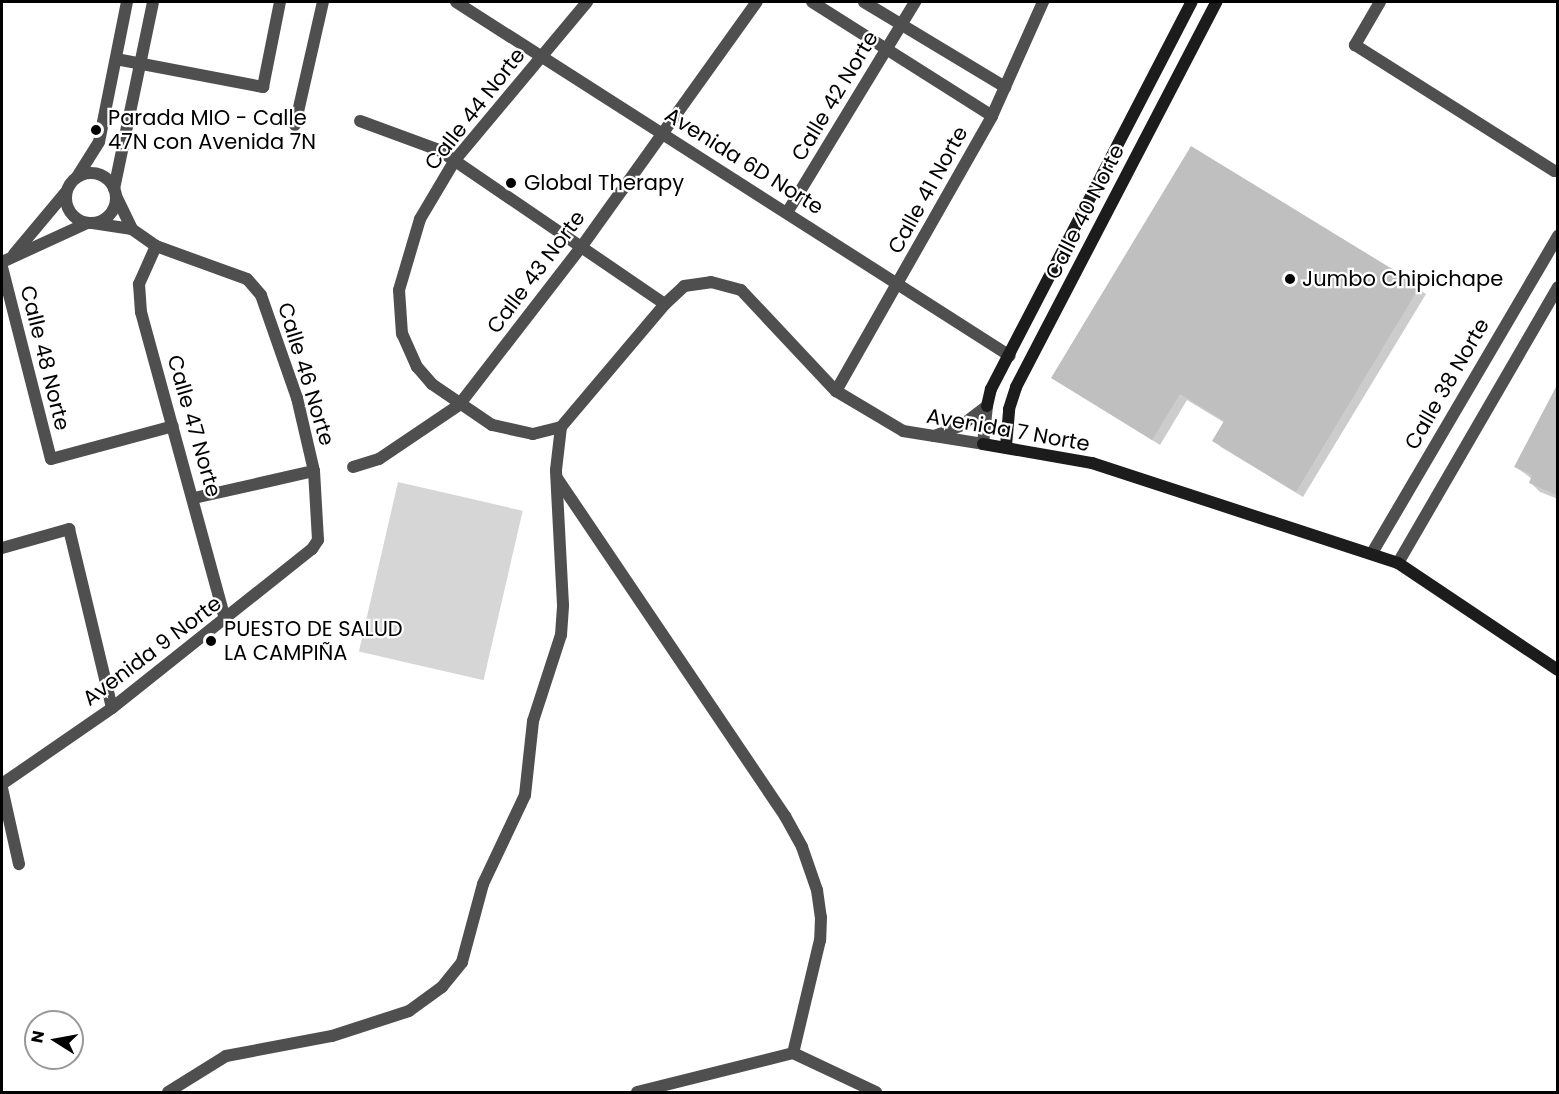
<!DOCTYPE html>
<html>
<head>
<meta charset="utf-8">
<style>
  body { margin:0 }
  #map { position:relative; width:1559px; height:1094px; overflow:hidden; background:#fff; font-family:Poppins,sans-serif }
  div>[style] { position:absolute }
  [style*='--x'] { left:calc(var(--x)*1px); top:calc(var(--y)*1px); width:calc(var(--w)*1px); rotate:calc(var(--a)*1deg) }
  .green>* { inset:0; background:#d6d6d6; transform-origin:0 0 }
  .shadow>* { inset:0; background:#0003 }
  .building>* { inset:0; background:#bfbfbf }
  .street>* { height:12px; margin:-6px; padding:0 6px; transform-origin:6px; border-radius:6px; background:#4f4f4f }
  .street>.ring { margin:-6px; padding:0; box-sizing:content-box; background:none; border:12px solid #4f4f4f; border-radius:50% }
  .secondary>* { height:12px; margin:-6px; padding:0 6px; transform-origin:6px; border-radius:6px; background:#1c1c1c }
  .dots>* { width:16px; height:16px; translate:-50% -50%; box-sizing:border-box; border:3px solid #fff; border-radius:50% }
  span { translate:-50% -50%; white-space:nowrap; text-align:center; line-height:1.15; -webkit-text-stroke:4.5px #fff; paint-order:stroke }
  .street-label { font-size:21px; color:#000 }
  .poi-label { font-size:21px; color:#000 }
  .left { translate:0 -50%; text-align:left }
  .frame { position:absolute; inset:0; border:3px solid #000; pointer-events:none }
  .north { position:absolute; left:24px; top:1010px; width:60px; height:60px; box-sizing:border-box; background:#fff; border:2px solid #999; border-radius:50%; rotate:281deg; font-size:16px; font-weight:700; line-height:24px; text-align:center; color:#000 }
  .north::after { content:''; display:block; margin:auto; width:21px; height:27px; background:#000; clip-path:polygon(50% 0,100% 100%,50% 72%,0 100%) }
</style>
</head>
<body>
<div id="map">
  <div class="green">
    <div style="left:398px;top:482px;width:128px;height:174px;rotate:13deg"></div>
  </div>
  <div class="shadow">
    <div style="clip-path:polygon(1191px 149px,1426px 294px,1303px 497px,1221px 447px,1214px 440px,1225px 423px,1187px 400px,1160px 445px,1053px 378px)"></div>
    <div style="clip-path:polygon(1558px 388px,1558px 499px,1540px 492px,1531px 483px,1532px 479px,1516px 467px)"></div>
  </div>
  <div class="building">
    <div style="clip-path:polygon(1191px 146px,1420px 286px,1296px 492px,1212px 441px,1224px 421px,1180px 394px,1152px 440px,1051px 378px)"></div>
    <div style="clip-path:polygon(1557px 385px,1557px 495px,1529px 483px,1532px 475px,1514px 467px)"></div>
  </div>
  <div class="street">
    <div style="--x:456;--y:2;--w:657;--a:32.58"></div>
    <div style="--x:812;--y:2;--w:213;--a:32.3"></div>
    <div style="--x:864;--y:2;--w:165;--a:31.1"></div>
    <div style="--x:1380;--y:2;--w:50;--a:120.2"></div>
    <div style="--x:1355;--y:45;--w:236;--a:32.3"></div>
    <div style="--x:116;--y:59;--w:150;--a:10.8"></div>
    <div style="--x:263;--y:87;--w:87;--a:-78.7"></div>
    <div style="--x:360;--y:121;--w:84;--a:20.2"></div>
    <div style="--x:439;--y:150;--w:273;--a:34.3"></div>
    <div style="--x:295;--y:125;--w:126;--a:-77.2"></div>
    <div class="ring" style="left:66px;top:173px;width:38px;height:38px"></div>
    <div style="--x:77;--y:177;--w:41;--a:-57.8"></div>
    <div style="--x:99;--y:142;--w:143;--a:-78.7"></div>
    <div style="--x:114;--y:189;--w:191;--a:-78.2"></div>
    <div style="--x:116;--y:196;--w:37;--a:64"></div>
    <div style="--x:788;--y:211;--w:245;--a:-58.7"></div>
    <div style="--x:156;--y:246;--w:42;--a:114.1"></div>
    <div style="--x:139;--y:284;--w:28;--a:86"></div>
    <div style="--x:141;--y:312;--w:319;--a:74.7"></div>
    <div style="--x:14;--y:254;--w:81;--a:-50"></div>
    <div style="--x:2;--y:262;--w:94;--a:-24.6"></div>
    <div style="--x:2;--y:267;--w:198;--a:75.7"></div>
    <div style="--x:51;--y:459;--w:126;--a:-15.1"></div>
    <div style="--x:836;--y:391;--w:316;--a:-60.4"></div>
    <div style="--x:992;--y:116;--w:125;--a:-65.9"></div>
    <div style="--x:561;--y:427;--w:29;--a:166"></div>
    <div style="--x:533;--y:434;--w:42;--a:-167.6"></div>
    <div style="--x:492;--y:425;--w:73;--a:-145.7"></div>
    <div style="--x:432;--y:384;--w:23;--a:-131"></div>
    <div style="--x:417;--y:367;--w:36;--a:-114"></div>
    <div style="--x:402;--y:334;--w:44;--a:-93.9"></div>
    <div style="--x:399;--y:290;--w:74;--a:-73.5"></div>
    <div style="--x:420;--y:219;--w:69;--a:-59.3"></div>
    <div style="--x:455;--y:160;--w:206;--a:-50.1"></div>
    <div style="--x:561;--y:427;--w:161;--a:-49.8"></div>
    <div style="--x:665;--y:304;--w:26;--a:-43"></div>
    <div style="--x:684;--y:286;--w:27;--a:-8"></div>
    <div style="--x:711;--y:282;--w:31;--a:15"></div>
    <div style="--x:741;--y:290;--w:139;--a:46.8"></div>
    <div style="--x:836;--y:391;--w:78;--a:30.8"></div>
    <div style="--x:903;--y:431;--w:81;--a:9.2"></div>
    <div style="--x:983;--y:444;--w:38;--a:-84"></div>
    <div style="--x:934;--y:436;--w:30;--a:-21"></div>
    <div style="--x:962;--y:425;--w:31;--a:-37"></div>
    <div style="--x:353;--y:467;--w:27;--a:-17"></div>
    <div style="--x:379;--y:459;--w:97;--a:-34"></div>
    <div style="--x:459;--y:405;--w:201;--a:-52.3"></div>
    <div style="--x:582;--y:246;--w:300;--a:-54.4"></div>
    <div style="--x:557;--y:478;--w:408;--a:56"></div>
    <div style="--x:785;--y:816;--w:35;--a:61"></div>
    <div style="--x:802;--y:847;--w:46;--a:70.8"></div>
    <div style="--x:817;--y:890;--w:27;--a:82"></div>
    <div style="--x:821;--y:917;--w:23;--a:92"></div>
    <div style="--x:820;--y:940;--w:116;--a:103.4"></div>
    <div style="--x:194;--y:498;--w:123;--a:-12.7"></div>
    <div style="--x:2;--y:548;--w:70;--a:-15.8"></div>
    <div style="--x:69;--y:529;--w:184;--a:76.5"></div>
    <div style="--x:1372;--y:553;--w:368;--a:-59.6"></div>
    <div style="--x:1398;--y:563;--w:319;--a:-59.9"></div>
    <div style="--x:2;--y:784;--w:134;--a:-34.6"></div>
    <div style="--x:112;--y:708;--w:256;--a:-38.5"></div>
    <div style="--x:312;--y:549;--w:11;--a:-56"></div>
    <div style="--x:318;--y:540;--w:69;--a:-93.3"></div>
    <div style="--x:314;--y:471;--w:75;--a:-103.1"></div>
    <div style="--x:297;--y:398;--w:109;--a:-109.3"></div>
    <div style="--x:261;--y:295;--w:21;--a:-131"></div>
    <div style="--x:247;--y:279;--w:97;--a:-160.1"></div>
    <div style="--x:156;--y:246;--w:29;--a:-145"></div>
    <div style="--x:132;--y:229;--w:40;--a:-171.5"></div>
    <div style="--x:2;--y:788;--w:78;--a:77.4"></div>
    <div style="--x:168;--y:1092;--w:68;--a:-31.8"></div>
    <div style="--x:226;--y:1056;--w:108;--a:-10.7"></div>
    <div style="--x:332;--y:1036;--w:81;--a:-18"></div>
    <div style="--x:409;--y:1011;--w:41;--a:-36"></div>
    <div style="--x:442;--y:987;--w:32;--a:-51"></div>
    <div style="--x:462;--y:962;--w:81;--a:-74.9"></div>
    <div style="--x:483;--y:884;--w:98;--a:-64.7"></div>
    <div style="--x:525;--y:795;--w:74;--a:-83.8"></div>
    <div style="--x:533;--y:721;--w:90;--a:-72"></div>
    <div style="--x:561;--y:635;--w:30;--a:-86"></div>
    <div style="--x:563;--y:605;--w:135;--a:-93"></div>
    <div style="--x:556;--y:470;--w:43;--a:-83.4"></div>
    <div style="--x:637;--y:1092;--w:161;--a:-14"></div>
    <div style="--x:793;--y:1053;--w:92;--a:25.2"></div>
  </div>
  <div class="secondary">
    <div style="--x:987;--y:406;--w:17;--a:-77"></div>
    <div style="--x:991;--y:389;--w:436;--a:-62.6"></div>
    <div style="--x:983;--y:444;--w:111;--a:9.9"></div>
    <div style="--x:1092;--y:463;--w:322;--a:18.1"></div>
    <div style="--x:1398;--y:563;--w:192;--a:33.8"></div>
    <div style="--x:1006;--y:446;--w:37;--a:-85"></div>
    <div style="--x:1009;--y:409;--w:23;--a:-72"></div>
    <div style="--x:1016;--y:387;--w:434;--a:-62.5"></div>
  </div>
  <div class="dots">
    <div style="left:96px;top:130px;background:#000"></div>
    <div style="left:511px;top:183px;background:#000"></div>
    <div style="left:1290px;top:279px;background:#000"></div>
    <div style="left:211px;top:641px;background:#000"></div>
  </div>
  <div class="street-label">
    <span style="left:835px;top:96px;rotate:-59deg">Calle 42 Norte</span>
    <span style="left:475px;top:109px;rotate:-52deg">Calle 44 Norte</span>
    <span style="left:744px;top:161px;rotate:32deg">Avenida 6D Norte</span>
    <span style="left:928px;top:190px;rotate:-61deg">Calle 41 Norte</span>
    <span style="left:1085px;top:212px;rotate:-63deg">Calle 40 Norte</span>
    <span style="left:536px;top:272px;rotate:-53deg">Calle 43 Norte</span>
    <span style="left:45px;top:358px;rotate:76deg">Calle 48 Norte</span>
    <span style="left:306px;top:374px;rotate:73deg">Calle 46 Norte</span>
    <span style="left:1447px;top:384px;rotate:-60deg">Calle 38 Norte</span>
    <span style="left:194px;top:426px;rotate:74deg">Calle 47 Norte</span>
    <span style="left:1008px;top:430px;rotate:10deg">Avenida 7 Norte</span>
    <span style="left:152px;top:651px;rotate:-37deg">Avenida 9 Norte</span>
  </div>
  <div class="poi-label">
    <span class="left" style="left:108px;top:130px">Parada MIO - Calle<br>47N con Avenida 7N</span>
    <span class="left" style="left:524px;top:183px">Global Therapy</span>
    <span class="left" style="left:1302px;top:279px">Jumbo Chipichape</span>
    <span class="left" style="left:224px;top:641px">PUESTO DE SALUD<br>LA CAMPIÑA</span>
  </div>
  <div class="frame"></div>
  <div class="north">N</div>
</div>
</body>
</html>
